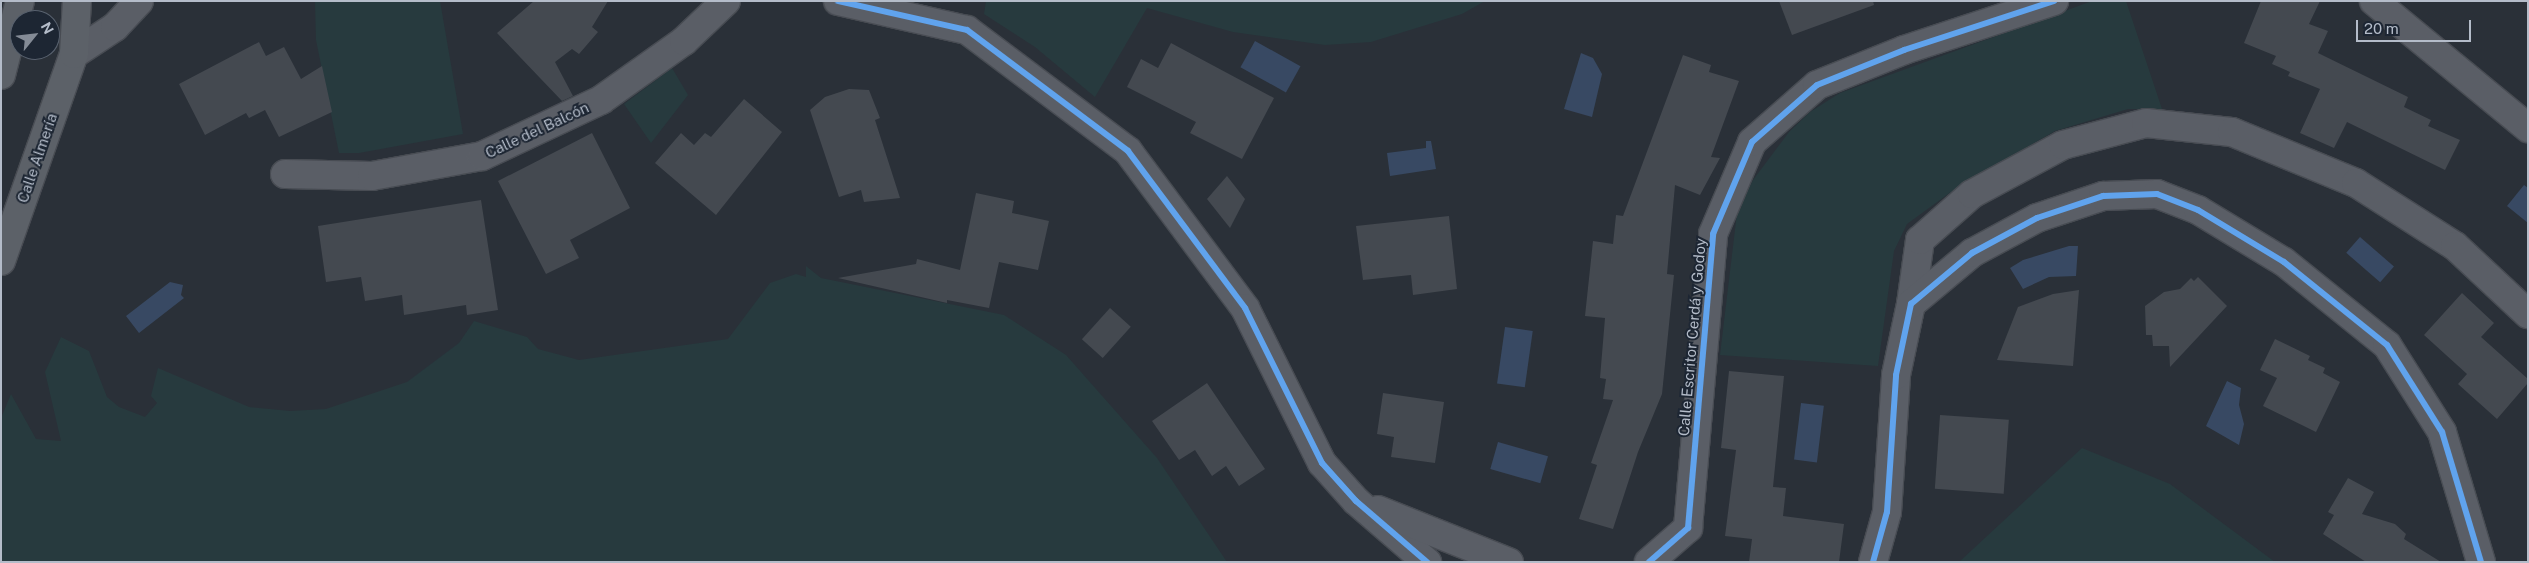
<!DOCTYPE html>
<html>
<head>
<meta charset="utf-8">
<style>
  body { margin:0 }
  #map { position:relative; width:2529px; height:563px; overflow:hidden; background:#2a3038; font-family:"Public Sans",sans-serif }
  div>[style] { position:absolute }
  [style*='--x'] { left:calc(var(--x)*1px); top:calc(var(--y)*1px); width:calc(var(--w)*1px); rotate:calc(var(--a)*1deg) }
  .green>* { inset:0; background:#273a3e }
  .water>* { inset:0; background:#384963; transform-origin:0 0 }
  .building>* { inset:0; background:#444950; transform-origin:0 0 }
  .roads { filter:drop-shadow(1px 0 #484c53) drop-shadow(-1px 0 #484c53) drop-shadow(0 1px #484c53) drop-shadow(0 -1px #484c53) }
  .street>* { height:28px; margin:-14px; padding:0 14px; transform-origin:14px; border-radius:14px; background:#5a5e66 }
  .primary>* { height:28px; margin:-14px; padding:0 14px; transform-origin:14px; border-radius:14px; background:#5c6168 }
  .cycleway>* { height:6px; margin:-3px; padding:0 3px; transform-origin:3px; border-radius:3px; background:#60a3ed }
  span { translate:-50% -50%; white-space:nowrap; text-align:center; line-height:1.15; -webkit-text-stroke:4px #1d2633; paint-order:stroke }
  .street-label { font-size:15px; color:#b4bcc9 }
  .frame { position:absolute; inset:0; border:2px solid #b4bcc9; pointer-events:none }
  .north { position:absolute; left:10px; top:10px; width:50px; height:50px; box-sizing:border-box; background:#1d2633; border:1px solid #59626f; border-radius:50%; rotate:61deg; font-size:14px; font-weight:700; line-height:20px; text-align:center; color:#b4bcc9 }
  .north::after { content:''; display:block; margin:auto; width:18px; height:22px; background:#848b96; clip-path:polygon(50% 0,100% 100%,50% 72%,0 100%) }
  .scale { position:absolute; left:2356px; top:20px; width:115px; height:22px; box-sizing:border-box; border:2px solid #b4bcc9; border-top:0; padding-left:6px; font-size:15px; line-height:18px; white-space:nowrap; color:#b4bcc9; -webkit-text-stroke:4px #1d2633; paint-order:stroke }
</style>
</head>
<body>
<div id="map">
  <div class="green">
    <div style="clip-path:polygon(315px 1px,440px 1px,463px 134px,359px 153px,339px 153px,316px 40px)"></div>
    <div style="clip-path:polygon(986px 1px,1485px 1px,1462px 14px,1371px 42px,1325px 45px,1233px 32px,1147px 8px,1095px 97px,1035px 47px,984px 14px)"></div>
    <div style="clip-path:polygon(2092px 1px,2126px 1px,2162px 109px,2128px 109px,2055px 131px,1955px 189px,1907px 224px,1894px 251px,1878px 366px,1720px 355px,1737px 213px,1753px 180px,1789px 132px,1810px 112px,1840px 93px)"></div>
    <div style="clip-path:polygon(672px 68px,688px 95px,651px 143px,624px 104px)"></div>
    <div style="clip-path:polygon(806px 266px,821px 278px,1004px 315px,1066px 355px,1157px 458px,1227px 562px,1px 562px,1px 418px,11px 394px,36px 439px,61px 441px,45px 372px,61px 337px,89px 351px,107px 397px,119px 407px,145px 417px,157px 403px,151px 396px,158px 368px,249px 407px,290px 411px,326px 409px,407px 382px,459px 343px,474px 321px,527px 337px,538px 349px,579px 360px,728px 339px,770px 283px,796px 274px,806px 277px)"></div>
    <div style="clip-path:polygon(2082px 448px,2170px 484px,2275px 562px,1959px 562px)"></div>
  </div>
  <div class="water">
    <div style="left:1255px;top:41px;width:52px;height:30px;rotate:29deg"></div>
    <div style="clip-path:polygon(1581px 53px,1593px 58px,1602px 74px,1592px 117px,1564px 109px)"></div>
    <div style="clip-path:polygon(1426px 141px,1431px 141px,1436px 169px,1390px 176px,1387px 153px,1426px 148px)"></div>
    <div style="clip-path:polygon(2524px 185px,2528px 188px,2528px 223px,2507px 206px)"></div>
    <div style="left:2360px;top:237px;width:45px;height:21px;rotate:41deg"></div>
    <div style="clip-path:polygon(2069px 246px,2078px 246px,2076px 276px,2049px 277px,2023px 289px,2010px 268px,2023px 260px)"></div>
    <div style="clip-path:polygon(170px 282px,183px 285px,181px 295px,184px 298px,139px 333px,126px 316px)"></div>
    <div style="left:1505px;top:327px;width:28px;height:57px;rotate:8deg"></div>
    <div style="clip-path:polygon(2227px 381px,2241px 388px,2239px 405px,2244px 424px,2239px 445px,2206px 426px)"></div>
    <div style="left:1801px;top:403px;width:23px;height:57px;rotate:7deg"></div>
    <div style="left:1498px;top:442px;width:52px;height:28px;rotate:16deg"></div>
  </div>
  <div class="building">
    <div style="clip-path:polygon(534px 1px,608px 1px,592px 27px,598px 32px,579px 54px,572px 49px,555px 62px,573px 96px,562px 101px,497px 33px)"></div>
    <div style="clip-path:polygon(1779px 1px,1873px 1px,1874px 5px,1792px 35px)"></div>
    <div style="clip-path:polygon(2261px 1px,2320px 1px,2309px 24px,2328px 31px,2318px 53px,2408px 97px,2404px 107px,2431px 120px,2428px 126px,2460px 140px,2445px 170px,2347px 122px,2334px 148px,2300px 133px,2320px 89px,2288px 76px,2290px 72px,2272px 64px,2276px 56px,2244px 43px)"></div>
    <div style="clip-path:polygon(259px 42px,266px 56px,284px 47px,301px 79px,322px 66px,332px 112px,279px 137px,265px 110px,249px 118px,246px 113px,205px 135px,179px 84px)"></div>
    <div style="clip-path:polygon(1171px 43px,1274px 98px,1242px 159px,1190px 133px,1196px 122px,1127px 87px,1141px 59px,1158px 68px)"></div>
    <div style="clip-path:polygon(1683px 55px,1711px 65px,1709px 72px,1739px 81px,1711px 157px,1720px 158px,1700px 195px,1675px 185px,1667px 274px,1674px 275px,1662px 394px,1638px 452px,1613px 529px,1579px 519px,1597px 465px,1591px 463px,1613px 400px,1603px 399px,1606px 379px,1600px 378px,1605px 318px,1585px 316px,1593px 241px,1613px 244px,1616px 215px,1623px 216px)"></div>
    <div style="clip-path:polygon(849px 89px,869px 90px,880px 118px,875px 120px,900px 198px,864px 202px,861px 190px,839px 197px,810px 110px,825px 97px)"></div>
    <div style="clip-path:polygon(744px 99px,782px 132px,716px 215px,655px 163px,681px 133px,694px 145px,705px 133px,711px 137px)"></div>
    <div style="clip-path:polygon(592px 133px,630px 208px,570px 240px,579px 258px,546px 274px,498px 181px)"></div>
    <div style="clip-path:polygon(1227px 176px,1245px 199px,1230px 228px,1207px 199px)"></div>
    <div style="clip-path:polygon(976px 193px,1014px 201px,1012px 213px,1049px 221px,1038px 270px,999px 262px,989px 308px,947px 300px,947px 303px,838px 278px,916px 264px,917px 259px,960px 270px)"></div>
    <div style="clip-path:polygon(481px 200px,498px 310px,467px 315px,466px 305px,404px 315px,402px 295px,365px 301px,361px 277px,326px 282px,318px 226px)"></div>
    <div style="clip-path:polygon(1449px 216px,1457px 289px,1413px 295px,1411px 275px,1363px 280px,1356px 226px)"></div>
    <div style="clip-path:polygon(2198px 277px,2227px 306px,2170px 367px,2169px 346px,2153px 346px,2152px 335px,2146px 335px,2145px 306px,2164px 292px,2180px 289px,2191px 278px,2194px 281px)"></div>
    <div style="clip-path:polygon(2079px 290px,2073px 366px,1997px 360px,2018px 307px,2053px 294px)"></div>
    <div style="clip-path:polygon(2462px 293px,2494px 323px,2481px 337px,2528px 379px,2528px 383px,2497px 419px,2458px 384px,2467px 374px,2424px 335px)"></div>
    <div style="left:1110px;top:308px;width:28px;height:42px;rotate:42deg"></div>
    <div style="clip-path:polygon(2275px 339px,2310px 356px,2308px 360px,2325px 368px,2323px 373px,2340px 382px,2316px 432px,2263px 406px,2277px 378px,2260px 370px)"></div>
    <div style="clip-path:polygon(1729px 371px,1784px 376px,1773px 487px,1786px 488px,1783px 516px,1844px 524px,1839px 562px,1749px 562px,1752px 539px,1725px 536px,1736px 450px,1721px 448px)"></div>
    <div style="clip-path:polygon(1207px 383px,1265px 469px,1239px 486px,1226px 466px,1212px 476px,1195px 450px,1179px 460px,1152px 421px)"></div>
    <div style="clip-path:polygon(1383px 393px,1444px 402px,1435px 463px,1391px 457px,1394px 437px,1377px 434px)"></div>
    <div style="left:1940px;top:415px;width:69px;height:74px;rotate:4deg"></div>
    <div style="clip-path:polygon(2348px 478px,2374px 492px,2362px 514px,2395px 524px,2406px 534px,2404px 539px,2441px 562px,2366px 562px,2323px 534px,2334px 515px,2328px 512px)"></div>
  </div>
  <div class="roads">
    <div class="street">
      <div style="--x:838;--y:1;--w:132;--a:12.7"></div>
      <div style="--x:967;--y:30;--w:201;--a:36.9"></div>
      <div style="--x:1128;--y:151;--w:196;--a:53.3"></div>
      <div style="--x:1245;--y:308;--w:173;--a:63.6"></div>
      <div style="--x:1322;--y:463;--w:51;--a:48.2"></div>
      <div style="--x:1356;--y:501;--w:94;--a:40.7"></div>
      <div style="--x:2374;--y:1;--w:200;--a:39.5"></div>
      <div style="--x:74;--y:54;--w:49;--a:-33.4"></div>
      <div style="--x:115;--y:27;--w:35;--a:-47"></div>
      <div style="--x:285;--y:174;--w:87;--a:1.3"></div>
      <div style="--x:372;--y:176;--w:112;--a:-10.3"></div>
      <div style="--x:482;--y:156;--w:132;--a:-25.2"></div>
      <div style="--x:601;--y:100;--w:102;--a:-35.4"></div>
      <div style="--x:684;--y:41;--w:58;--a:-43.6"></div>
      <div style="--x:1911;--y:304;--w:65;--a:-82"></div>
      <div style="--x:1920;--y:240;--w:69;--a:-41.5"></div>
      <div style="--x:1972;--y:194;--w:103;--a:-28.3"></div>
      <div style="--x:2063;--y:145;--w:86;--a:-14.8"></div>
      <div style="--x:2146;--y:123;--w:86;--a:6"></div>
      <div style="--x:2232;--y:132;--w:134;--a:22.4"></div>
      <div style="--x:2356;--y:183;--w:117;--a:32.5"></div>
      <div style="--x:2455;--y:246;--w:100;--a:43"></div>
      <div style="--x:1378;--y:510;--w:141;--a:21.7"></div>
      <div style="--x:1649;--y:562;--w:52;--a:-41.1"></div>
      <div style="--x:1688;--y:528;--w:295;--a:-85.1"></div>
      <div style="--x:1713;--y:234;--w:100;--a:-67"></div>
      <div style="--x:1752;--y:142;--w:86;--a:-41.2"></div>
      <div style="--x:1817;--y:85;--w:94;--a:-21.9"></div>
      <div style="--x:1904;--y:50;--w:158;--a:-18.1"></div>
      <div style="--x:1873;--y:562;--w:52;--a:-74.4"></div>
      <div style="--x:1887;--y:512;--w:137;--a:-86.2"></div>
      <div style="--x:1896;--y:375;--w:73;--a:-78.1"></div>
      <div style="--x:1911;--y:304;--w:80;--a:-39.9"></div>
      <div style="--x:1972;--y:253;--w:74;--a:-28.3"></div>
      <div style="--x:2037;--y:218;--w:70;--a:-18.4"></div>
      <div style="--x:2103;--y:196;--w:54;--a:-2.1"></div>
      <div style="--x:2157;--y:194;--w:44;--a:21.3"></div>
      <div style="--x:2198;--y:210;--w:100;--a:31.2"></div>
      <div style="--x:2284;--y:262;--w:132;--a:38.9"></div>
      <div style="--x:2387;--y:345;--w:103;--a:57.7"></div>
      <div style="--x:2442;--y:432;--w:136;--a:73.3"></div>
    </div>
    <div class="primary">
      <div style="--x:1;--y:75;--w:76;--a:-75.6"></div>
      <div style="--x:1;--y:261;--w:219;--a:-70.6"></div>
      <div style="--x:74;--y:54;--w:53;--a:-86.8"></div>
    </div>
  </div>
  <div class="cycleway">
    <div style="--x:838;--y:1;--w:132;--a:12.7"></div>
    <div style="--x:967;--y:30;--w:201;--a:36.9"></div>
    <div style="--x:1128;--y:151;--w:196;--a:53.3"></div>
    <div style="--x:1245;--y:308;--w:173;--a:63.6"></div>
    <div style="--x:1322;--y:463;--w:51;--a:48.2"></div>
    <div style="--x:1356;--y:501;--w:94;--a:40.7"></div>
    <div style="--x:1649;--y:562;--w:52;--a:-41.1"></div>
    <div style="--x:1688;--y:528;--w:295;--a:-85.1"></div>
    <div style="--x:1713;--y:234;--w:100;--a:-67"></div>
    <div style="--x:1752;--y:142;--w:86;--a:-41.2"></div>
    <div style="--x:1817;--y:85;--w:94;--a:-21.9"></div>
    <div style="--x:1904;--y:50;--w:158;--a:-18.1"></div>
    <div style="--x:1873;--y:562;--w:52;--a:-74.4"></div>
    <div style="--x:1887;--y:512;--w:137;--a:-86.2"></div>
    <div style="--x:1896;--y:375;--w:73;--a:-78.1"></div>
    <div style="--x:1911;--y:304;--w:80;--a:-39.9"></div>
    <div style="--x:1972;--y:253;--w:74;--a:-28.3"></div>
    <div style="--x:2037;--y:218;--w:70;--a:-18.4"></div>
    <div style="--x:2103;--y:196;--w:54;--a:-2.1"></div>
    <div style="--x:2157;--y:194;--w:44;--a:21.3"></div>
    <div style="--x:2198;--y:210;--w:100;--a:31.2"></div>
    <div style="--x:2284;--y:262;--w:132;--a:38.9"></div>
    <div style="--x:2387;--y:345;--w:103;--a:57.7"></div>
    <div style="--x:2442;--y:432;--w:136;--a:73.3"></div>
  </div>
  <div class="street-label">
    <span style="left:537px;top:130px;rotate:-25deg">Calle del Balcón</span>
    <span style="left:37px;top:158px;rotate:-71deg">Calle Almería</span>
    <span style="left:1692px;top:337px;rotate:-85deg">Calle Escritor Cerdá y Godoy</span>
  </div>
  <div class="frame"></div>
  <div class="north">N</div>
  <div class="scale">20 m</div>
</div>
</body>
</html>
